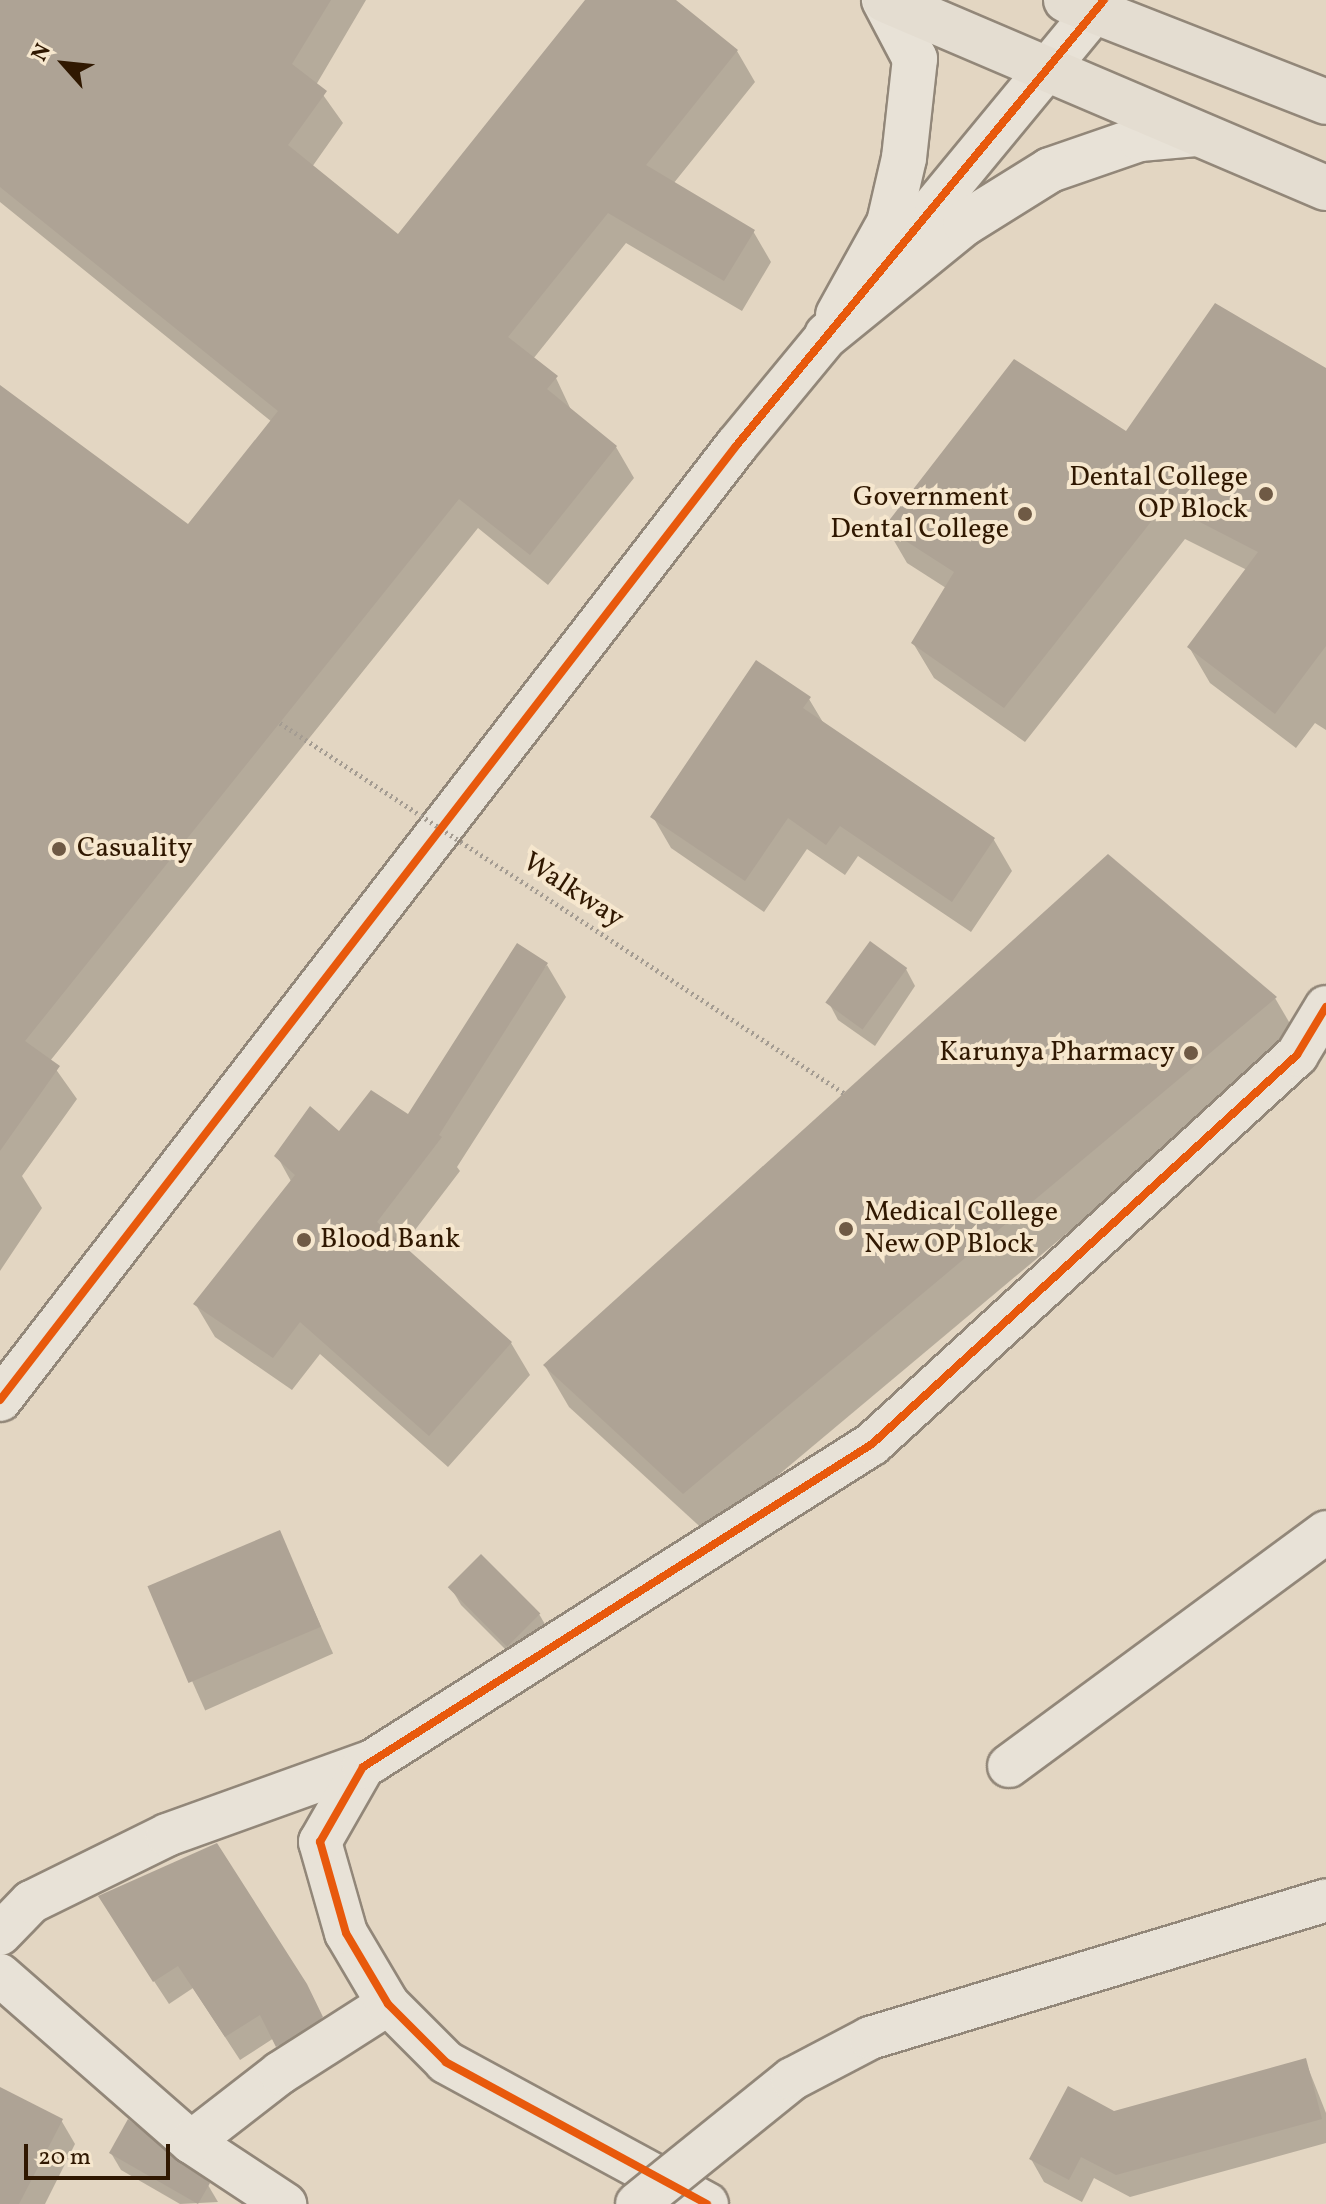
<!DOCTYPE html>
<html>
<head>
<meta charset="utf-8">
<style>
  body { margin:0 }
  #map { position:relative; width:1326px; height:2204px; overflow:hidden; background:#e3d6c2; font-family:Vollkorn,serif }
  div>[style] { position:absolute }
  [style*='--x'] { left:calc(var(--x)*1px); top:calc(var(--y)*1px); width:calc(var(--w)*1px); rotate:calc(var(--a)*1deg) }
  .shadow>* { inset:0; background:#0003; transform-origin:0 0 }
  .building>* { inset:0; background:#aea395; transform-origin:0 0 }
  .roads { filter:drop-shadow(2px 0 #928779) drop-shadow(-2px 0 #928779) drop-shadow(0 2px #928779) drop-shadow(0 -2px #928779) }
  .street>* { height:42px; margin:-21px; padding:0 21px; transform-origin:21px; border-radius:21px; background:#e8e2d7 }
  .secondary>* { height:44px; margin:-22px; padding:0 22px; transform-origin:22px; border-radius:22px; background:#e8e2d7 }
  .primary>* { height:44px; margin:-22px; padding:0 22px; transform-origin:22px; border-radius:22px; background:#e4ddd1 }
  .path-bridge>* { height:5px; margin-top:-2.5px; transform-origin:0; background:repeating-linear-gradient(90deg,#a49c92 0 2px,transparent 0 6px) }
  .bridges { filter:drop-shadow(2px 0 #928779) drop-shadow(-2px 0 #928779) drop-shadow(0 2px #928779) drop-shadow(0 -2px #928779) }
  .street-bridge>* { height:42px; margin:-21px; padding:0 21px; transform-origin:21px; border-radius:21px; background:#e8e2d7 }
  .cycleway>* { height:8px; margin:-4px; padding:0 4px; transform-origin:4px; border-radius:4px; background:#e8590c }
  .dots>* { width:22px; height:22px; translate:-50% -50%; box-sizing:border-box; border:4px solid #f6e7ce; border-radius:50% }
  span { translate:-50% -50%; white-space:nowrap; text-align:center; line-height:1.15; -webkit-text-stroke:8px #f6e7ce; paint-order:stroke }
  .poi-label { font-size:28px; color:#301801 }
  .right { translate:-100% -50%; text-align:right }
  .left { translate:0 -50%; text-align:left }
  .street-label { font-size:28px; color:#301801 }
  .north { position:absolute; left:24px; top:24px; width:80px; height:80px; -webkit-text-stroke:6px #f6e7ce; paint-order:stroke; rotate:297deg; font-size:22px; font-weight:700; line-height:32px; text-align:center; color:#301801 }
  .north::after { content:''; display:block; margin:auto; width:28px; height:36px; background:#301801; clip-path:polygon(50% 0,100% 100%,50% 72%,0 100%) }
  .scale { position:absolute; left:24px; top:2144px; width:146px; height:36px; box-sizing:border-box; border:4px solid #301801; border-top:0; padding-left:10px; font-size:24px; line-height:28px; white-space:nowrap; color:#301801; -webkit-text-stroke:6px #f6e7ce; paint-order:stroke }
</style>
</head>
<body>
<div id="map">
  <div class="shadow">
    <div style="clip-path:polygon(0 0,366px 0,316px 85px,343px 123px,312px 167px,399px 237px,588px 0,673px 0,737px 51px,755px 82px,673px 184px,753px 231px,771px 262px,742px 311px,626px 243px,533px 359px,556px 378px,572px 412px,616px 447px,634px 478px,548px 585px,478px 528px,50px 1061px,77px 1099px,22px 1176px,42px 1208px,0 1271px,0 388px,188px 527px,272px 422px,0 202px)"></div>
    <div style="clip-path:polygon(1326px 380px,1326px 730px,1315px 723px,1296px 748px,1210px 683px,1189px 647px,1247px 570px,1185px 539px,1025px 742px,934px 678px,913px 643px,946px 588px,907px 563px,886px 527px,1126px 434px)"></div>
    <div style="clip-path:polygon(809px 699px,824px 724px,994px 840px,1012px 871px,971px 932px,858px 856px,845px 875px,807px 849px,764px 912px,671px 848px,653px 817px)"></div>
    <div style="clip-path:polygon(547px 965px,566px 997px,457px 1167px,460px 1171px,402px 1247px,511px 1343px,530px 1375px,448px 1467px,320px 1354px,292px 1390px,215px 1337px,196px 1305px,292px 1183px,277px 1156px,408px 1117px)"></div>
    <div style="clip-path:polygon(906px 969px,915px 986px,875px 1046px,838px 1020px,829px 1003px)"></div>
    <div style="clip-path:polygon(1275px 998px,1299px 1039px,708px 1534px,569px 1407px,545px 1366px)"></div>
    <div style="left:279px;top:1532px;width:133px;height:140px;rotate:66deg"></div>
    <div style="clip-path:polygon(451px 1588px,539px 1614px,549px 1631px,518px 1662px,461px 1605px)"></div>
    <div style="clip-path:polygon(114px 1920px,321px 2018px,335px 2042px,292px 2069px,274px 2038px,240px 2060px,193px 1988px,169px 2004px)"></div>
    <div style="clip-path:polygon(1305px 2060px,1326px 2113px,1326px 2143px,1130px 2197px,1094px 2178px,1082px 2202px,1044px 2182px,1031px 2159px,1114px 2113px)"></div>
    <div style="clip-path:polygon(0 2089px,61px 2120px,75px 2144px,45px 2204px,0 2204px)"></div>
    <div style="clip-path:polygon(111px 2153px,208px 2185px,218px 2202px,180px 2204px,121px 2170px)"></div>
  </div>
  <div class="building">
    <div style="clip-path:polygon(0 0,331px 0,292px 64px,327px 91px,288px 145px,398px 234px,585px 0,676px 0,738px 50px,646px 165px,755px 230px,724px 281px,608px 213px,508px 337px,558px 376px,547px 389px,617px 446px,530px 555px,459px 499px,25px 1041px,60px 1066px,0 1151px,0 385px,188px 524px,278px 411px,0 187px)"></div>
    <div style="clip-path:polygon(1215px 303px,1326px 368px,1326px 646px,1275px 714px,1187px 647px,1258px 552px,1165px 504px,1004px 708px,911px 643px,954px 572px,884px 527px,1014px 359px,1126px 431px)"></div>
    <div style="clip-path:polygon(756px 660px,811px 697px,803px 708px,995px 838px,952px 902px,840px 826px,826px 845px,788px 818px,745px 881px,650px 817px)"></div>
    <div style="clip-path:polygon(1108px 854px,1277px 997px,683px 1494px,543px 1365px)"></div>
    <div style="left:870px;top:941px;width:46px;height:76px;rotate:36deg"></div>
    <div style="clip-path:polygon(517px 943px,548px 963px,439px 1135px,442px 1137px,377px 1222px,512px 1342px,429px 1436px,300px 1322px,273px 1358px,193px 1304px,295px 1175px,274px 1156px,310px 1106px,339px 1131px,371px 1090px,408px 1114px)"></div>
    <div style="left:280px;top:1530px;width:105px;height:144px;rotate:67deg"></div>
    <div style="left:481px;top:1554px;width:84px;height:47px;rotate:45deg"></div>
    <div style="clip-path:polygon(217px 1843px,307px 1984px,323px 2017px,276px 2047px,260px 2015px,225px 2037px,178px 1966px,153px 1982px,98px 1896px)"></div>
    <div style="clip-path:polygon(1306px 2058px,1322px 2119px,1116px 2175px,1081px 2157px,1069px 2180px,1029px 2159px,1068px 2086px,1114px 2111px)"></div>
    <div style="clip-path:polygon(0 2087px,63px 2119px,19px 2204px,0 2204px)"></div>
    <div style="clip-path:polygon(128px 2119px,210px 2183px,198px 2204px,109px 2153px)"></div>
  </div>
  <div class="roads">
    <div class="street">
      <div style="--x:0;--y:1400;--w:1205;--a:-52.35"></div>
      <div style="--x:736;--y:446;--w:578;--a:-50.47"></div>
      <div style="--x:1009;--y:1766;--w:394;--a:-36.4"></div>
      <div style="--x:0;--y:1934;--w:45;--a:-45.9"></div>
      <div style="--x:31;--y:1902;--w:152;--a:-26.2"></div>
      <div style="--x:167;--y:1835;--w:218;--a:-19.8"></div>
      <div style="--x:0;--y:1975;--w:254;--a:41.2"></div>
      <div style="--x:191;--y:2142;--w:113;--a:33.4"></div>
      <div style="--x:191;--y:2142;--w:113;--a:-37.8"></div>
      <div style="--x:280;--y:2073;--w:128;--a:-32.6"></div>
      <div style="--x:707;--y:2204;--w:297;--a:-151.5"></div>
      <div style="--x:446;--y:2062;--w:82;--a:-135"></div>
      <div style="--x:388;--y:2004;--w:82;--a:-120.6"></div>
      <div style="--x:346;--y:1933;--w:95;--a:-105.9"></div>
      <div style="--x:320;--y:1842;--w:86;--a:-60.2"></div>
      <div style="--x:363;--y:1767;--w:603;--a:-32.4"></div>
      <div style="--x:872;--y:1444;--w:576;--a:-42.47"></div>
      <div style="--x:1297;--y:1055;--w:56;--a:-58.9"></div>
    </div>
    <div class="secondary">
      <div style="--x:838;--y:315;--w:105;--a:-61"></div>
      <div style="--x:889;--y:223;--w:67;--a:-77"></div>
      <div style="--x:904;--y:158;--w:100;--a:-83.7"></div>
      <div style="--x:915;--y:59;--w:67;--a:-117.7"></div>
      <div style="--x:827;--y:335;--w:178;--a:-39.1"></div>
      <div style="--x:965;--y:223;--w:100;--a:-31.9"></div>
      <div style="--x:1050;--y:170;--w:95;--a:-19"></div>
      <div style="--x:1140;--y:139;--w:56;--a:-5.1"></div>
    </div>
    <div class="primary">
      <div style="--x:885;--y:0;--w:479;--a:23.1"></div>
      <div style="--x:1066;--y:0;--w:279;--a:21.4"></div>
    </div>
  </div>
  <div class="path-bridge">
    <div style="--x:280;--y:723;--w:675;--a:33.27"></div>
  </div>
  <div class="bridges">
    <div class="street-bridge">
      <div style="--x:637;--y:2204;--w:199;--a:-38.9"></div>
      <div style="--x:792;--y:2079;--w:88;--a:-27.7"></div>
      <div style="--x:870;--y:2038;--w:476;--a:-16.8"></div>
    </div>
  </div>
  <div class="cycleway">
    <div style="--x:0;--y:1400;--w:1205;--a:-52.35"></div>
    <div style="--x:736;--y:446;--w:578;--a:-50.47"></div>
    <div style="--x:707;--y:2204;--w:297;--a:-151.5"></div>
    <div style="--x:446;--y:2062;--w:82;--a:-135"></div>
    <div style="--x:388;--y:2004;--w:82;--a:-120.6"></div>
    <div style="--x:346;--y:1933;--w:95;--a:-105.9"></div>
    <div style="--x:320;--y:1842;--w:86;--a:-60.2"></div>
    <div style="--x:363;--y:1767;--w:603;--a:-32.4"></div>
    <div style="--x:872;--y:1444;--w:576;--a:-42.47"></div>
    <div style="--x:1297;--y:1055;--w:56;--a:-58.9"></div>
  </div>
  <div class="dots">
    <div style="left:1266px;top:494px;background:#6f5a45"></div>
    <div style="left:1025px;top:514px;background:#6f5a45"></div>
    <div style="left:59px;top:849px;background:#6f5a45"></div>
    <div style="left:1191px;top:1053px;background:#6f5a45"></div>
    <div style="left:846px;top:1229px;background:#6f5a45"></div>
    <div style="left:304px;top:1240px;background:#6f5a45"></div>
  </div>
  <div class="poi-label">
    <span class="right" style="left:1248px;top:494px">Dental College<br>OP Block</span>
    <span class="right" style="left:1009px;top:514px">Government<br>Dental College</span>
    <span class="left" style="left:77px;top:849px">Casuality</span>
    <span class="right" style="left:1175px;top:1053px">Karunya Pharmacy</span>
    <span class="left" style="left:864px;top:1229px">Medical College<br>New OP Block</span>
    <span class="left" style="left:320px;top:1240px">Blood Bank</span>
  </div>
  <div class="street-label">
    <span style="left:573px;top:891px;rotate:33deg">Walkway</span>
  </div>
  <div class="north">N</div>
  <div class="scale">20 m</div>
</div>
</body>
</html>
